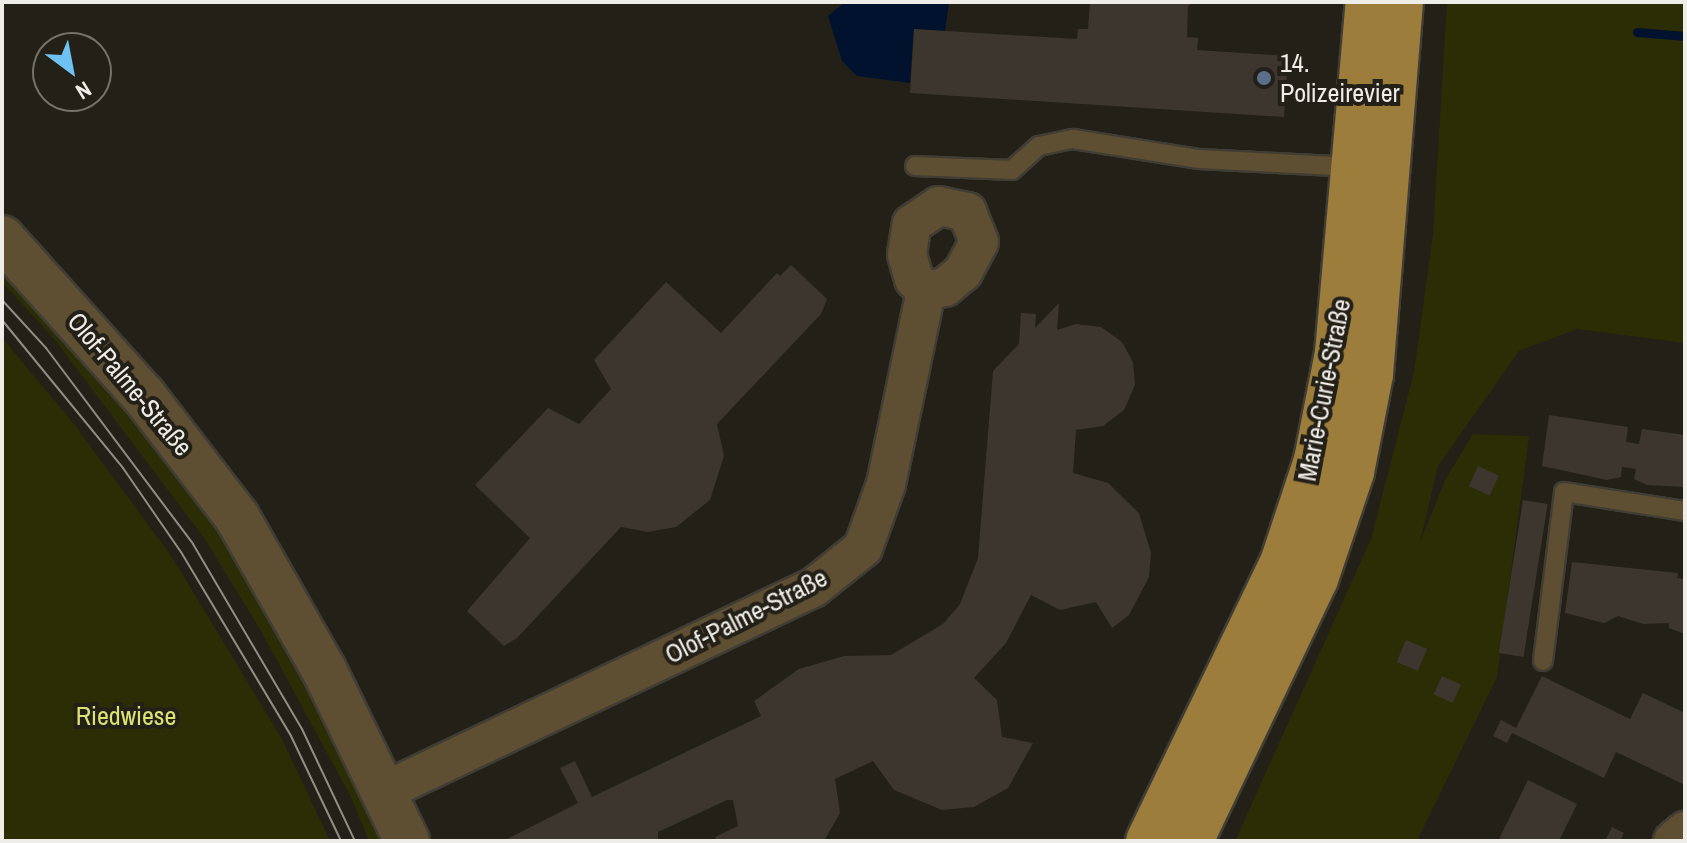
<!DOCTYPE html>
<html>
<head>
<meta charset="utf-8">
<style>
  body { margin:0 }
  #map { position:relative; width:1687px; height:843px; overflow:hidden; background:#232017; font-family:"Archivo Narrow",sans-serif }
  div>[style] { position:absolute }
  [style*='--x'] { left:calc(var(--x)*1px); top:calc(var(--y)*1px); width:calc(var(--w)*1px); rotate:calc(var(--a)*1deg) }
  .green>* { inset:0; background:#2b2d04 }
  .water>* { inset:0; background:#00122d }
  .stream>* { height:9px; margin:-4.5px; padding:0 4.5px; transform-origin:4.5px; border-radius:4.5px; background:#00122d }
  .building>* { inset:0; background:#3c362e; transform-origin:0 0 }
  .roads { filter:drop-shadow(2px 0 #403d34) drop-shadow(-2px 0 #403d34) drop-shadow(0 2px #403d34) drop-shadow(0 -2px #403d34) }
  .service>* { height:18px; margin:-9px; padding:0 9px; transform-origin:9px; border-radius:9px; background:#5e4f32 }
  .minor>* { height:38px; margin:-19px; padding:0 19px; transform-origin:19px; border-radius:19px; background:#5e4f32 }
  .tertiary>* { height:44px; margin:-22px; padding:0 22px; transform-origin:22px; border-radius:22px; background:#5e4f32 }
  .primary>* { height:44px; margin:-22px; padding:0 22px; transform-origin:22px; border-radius:22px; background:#9c7d3c }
  .tram>* { height:2px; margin:-1px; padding:0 1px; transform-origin:1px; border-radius:1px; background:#918e87 }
  .dots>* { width:22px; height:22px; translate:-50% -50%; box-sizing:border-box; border:4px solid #232017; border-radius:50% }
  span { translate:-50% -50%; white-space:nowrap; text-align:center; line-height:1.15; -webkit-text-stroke:8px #232017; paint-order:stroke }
  .poi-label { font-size:26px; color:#efede7 }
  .left { translate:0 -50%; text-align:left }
  .street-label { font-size:26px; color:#efede7 }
  .park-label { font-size:26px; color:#dbe372 }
  .frame { position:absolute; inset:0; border:4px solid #efede7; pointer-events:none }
  .north { position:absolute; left:32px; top:32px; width:80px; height:80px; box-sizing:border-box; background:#232017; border:2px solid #75726a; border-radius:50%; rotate:148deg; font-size:22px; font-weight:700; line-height:32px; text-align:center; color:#efede7 }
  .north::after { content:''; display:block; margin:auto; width:28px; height:36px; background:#6dc2f3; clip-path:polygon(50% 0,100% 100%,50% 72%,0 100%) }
</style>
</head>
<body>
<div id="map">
  <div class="green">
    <div style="clip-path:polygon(1447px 2px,1685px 2px,1685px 343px,1577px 329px,1519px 351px,1438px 466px,1420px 542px,1445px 480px,1473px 434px,1529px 436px,1497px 677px,1417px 841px,1235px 841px,1371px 539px,1414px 372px,1433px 234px)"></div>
    <div style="clip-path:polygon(2px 264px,67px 332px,226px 533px,311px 677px,388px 841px,369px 841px,351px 797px,261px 631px,204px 538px,55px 340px,2px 282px)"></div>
    <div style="clip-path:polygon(2px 338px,74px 424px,172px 557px,282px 739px,330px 841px,2px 841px)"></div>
  </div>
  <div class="water">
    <div style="clip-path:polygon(949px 2px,945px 31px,914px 29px,910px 83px,857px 76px,842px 61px,828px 16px,844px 3px)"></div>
  </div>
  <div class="stream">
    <div style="--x:1637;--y:32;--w:48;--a:4.8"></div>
  </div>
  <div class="building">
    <div style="clip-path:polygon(1090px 2px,1194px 2px,1188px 6px,1187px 37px,1198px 38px,1197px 50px,1288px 56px,1284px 117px,910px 93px,914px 29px,1077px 39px,1078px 29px,1088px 29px)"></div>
    <div style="clip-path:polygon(791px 265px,827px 299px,821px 314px,717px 424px,724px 456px,710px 500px,676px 527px,648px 532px,621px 527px,517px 638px,504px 646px,467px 611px,530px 538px,475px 485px,548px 408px,579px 424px,611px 389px,594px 360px,666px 282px,721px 333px,777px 273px,780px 276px)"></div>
    <div style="clip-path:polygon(1059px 303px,1057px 330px,1076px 324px,1101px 327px,1122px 342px,1133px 362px,1135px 385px,1124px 410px,1103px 426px,1076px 430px,1073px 473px,1108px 483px,1139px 513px,1151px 553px,1149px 577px,1129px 615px,1112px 628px,1096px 602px,1060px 610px,1031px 595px,1006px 643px,974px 678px,997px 700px,1002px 737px,1033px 743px,1008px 788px,974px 807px,942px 810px,894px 790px,873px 761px,835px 779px,840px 813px,824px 841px,717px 841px,715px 837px,738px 826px,733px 800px,727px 800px,658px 832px,658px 841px,503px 841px,578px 803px,560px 768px,575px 761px,592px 797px,761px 716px,754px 701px,799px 669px,844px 656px,891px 655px,943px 624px,960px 604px,978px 558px,993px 371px,1019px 344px,1021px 313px,1036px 314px,1035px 328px)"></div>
    <div style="clip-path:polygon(1549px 415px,1628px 427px,1626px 442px,1639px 444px,1642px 429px,1685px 435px,1685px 487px,1647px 485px,1634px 479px,1636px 469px,1622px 467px,1621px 477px,1607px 480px,1542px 466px)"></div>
    <div style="left:1478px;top:466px;width:23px;height:22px;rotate:25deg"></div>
    <div style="left:1523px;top:500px;width:25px;height:155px;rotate:9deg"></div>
    <div style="clip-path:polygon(1572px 562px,1678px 573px,1677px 578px,1685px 579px,1685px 634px,1669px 628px,1669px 623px,1643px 624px,1618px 616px,1604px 623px,1565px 613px)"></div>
    <div style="left:1406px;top:640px;width:23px;height:24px;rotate:23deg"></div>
    <div style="left:1442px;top:676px;width:21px;height:20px;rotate:25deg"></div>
    <div style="clip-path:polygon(1542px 676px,1630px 719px,1643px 693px,1685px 713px,1683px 784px,1616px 752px,1604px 778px,1512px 733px,1507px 743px,1493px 736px,1501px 720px,1516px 728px)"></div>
    <div style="clip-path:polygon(1528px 780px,1577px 804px,1559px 841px,1498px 841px)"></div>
    <div style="clip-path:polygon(1612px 827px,1624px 833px,1620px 841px,1605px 841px)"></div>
  </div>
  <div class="roads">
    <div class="service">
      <div style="--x:915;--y:166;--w:97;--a:2.4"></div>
      <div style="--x:1012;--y:170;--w:36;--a:-42"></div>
      <div style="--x:1039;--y:146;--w:35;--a:-12"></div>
      <div style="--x:1073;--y:139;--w:128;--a:9"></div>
      <div style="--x:1199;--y:159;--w:155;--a:3"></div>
      <div style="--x:1543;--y:661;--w:170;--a:-82.9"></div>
      <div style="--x:1564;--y:492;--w:122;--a:8.9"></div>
    </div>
    <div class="minor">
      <div style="--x:939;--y:206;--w:29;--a:12"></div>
      <div style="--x:967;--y:212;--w:32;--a:68"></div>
      <div style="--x:979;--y:242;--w:34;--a:118"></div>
      <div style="--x:963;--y:272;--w:23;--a:140"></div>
      <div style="--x:945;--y:287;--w:19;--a:168"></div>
      <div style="--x:926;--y:291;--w:17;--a:-135"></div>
      <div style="--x:914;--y:279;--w:26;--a:-106"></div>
      <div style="--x:907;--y:254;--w:30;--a:-81"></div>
      <div style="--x:912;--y:224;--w:32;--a:-34"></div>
      <div style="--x:385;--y:791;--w:474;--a:-25.4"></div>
      <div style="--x:813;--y:588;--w:64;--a:-38.7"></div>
      <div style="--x:863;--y:548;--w:68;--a:-70.2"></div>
      <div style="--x:886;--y:484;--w:197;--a:-78.3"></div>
      <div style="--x:1673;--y:841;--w:16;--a:-40"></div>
    </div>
    <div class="tertiary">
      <div style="--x:2;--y:238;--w:212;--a:48.1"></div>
      <div style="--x:144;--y:396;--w:153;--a:52.5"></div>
      <div style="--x:237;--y:517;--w:176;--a:60.4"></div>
      <div style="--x:324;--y:670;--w:190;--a:64.1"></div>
    </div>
    <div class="primary">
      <div style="--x:1148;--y:841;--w:309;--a:-64.3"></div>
      <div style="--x:1282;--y:563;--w:108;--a:-71.7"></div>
      <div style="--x:1316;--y:460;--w:109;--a:-78.9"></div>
      <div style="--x:1337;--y:353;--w:352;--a:-85"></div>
      <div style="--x:1191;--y:841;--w:290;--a:-64.5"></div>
      <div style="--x:1316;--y:579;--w:113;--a:-71.4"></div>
      <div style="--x:1352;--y:472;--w:100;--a:-79"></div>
      <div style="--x:1371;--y:374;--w:373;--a:-85.4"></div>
    </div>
  </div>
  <div class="tram">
    <div style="--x:2;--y:300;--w:65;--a:47.5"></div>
    <div style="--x:46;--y:348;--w:245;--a:53.1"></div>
    <div style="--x:193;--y:544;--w:215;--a:59.5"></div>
    <div style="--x:302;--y:729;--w:124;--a:64.7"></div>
    <div style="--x:2;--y:320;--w:191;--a:50.7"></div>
    <div style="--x:123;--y:468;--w:102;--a:55.4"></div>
    <div style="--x:181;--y:552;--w:214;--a:59.1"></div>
    <div style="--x:291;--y:736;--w:116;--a:64.5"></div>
  </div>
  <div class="dots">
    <div style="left:1264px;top:78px;background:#5c6f8a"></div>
  </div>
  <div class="poi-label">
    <span class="left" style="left:1280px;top:78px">14.<br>Polizeirevier</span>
  </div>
  <div class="street-label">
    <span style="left:130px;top:384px;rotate:50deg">Olof-Palme-Straße</span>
    <span style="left:1324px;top:390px;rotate:-79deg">Marie-Curie-Straße</span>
    <span style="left:746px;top:616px;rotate:-27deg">Olof-Palme-Straße</span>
  </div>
  <div class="park-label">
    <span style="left:126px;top:716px">Riedwiese</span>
  </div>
  <div class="frame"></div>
  <div class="north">N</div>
</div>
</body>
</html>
